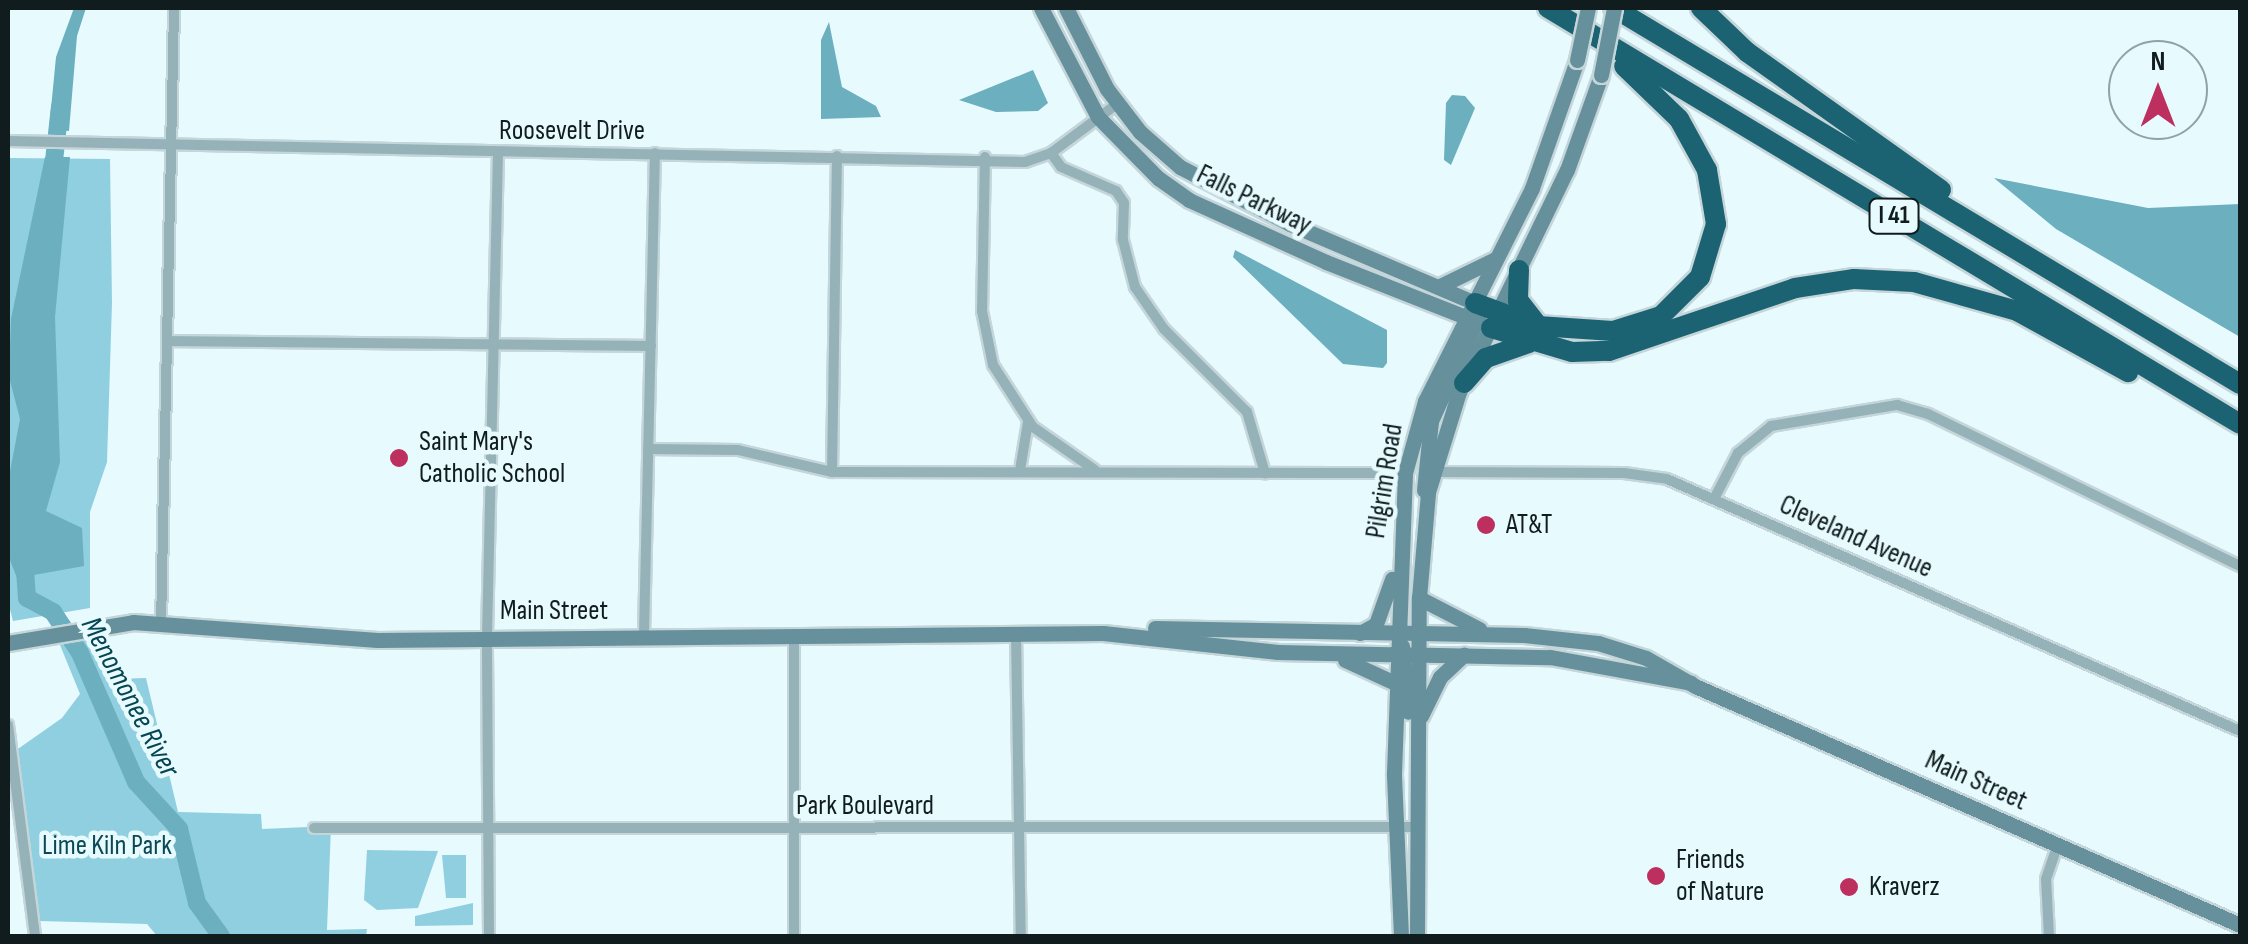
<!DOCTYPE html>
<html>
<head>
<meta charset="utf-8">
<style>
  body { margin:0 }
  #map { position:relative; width:2248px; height:944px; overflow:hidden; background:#e7fafe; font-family:"Sofia Sans Condensed",sans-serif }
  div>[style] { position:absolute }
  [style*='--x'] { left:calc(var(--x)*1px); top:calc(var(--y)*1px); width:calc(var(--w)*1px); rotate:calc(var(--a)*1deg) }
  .green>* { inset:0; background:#8fcfdf }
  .water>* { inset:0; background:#6cafbf }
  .river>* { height:18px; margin:-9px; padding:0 9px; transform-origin:9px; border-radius:9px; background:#6cafbf }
  .roads { filter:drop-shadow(2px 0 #c5d6da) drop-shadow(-2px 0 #c5d6da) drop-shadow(0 2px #c5d6da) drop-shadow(0 -2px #c5d6da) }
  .street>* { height:10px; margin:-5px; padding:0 5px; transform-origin:5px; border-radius:5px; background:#95b2b9 }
  .secondary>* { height:15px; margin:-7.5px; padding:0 7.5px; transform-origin:7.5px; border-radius:7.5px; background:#66909b }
  .highway>* { height:20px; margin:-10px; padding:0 10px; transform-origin:10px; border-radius:10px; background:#1b6372 }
  .bridges { filter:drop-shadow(2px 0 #c5d6da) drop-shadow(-2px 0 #c5d6da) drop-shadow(0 2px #c5d6da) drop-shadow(0 -2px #c5d6da) }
  .secondary-bridge>* { height:15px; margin:-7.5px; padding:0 7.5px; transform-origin:7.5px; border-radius:7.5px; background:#66909b }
  .dots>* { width:28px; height:28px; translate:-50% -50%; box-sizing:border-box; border:5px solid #e7fafe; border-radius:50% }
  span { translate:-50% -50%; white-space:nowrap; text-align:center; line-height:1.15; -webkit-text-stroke:9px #e7fafe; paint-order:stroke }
  .shield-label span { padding:2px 8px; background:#e7fafe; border:2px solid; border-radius:8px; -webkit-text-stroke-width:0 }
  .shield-label { font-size:25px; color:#101c1e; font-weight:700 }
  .street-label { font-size:28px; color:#101c1e }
  .poi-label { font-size:28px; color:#101c1e }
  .left { translate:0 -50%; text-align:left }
  .park-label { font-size:28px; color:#0b4855 }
  .water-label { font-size:30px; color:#064552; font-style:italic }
  .frame { position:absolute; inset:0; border:10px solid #101c1e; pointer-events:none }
  .north { position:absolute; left:2108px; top:40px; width:100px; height:100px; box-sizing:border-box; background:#e7fafe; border:2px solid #91a1a4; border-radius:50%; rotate:0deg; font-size:28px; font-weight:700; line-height:40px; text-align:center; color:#101c1e }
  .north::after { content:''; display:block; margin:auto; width:35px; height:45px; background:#bd2f5f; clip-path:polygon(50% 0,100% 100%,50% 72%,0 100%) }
</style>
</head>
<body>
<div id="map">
  <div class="green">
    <div style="clip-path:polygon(8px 158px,110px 159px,112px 303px,107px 462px,90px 512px,90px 608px,13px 621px,8px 602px)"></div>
    <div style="clip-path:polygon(90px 638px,112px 679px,146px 678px,178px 812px,261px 814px,262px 829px,331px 826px,327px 930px,367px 929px,366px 936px,157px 936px,147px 924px,40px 921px,15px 751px,62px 718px,80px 694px,60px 645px)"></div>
    <div style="clip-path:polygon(367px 850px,438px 851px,418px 908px,377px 910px,364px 900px)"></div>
    <div style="clip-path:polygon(442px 855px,466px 855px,466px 898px,446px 898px)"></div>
    <div style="clip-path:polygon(473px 903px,473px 925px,415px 926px,415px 916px)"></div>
  </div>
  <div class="water">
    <div style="clip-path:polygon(74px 8px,86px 8px,77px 36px,69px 131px,49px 129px,56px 57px)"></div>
    <div style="clip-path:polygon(829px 22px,842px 87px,876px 106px,881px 117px,821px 119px,821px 40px)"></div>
    <div style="clip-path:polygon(1033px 70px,1048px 103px,1038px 111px,996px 112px,959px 100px)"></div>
    <div style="clip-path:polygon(1452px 95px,1465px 96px,1475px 108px,1451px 165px,1444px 160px,1446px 103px)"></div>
    <div style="clip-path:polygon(45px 157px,70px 157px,55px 317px,60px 462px,46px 511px,82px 528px,84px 566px,17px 578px,8px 555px,8px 482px,20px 419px,9px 377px,11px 319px)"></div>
    <div style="clip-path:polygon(1994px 178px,2148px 208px,2240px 204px,2240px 337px,2056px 229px)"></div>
    <div style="clip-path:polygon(1235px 250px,1387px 330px,1387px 363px,1383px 368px,1343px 364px,1233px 257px)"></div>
  </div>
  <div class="river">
    <div style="--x:52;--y:179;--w:73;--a:-83.7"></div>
    <div style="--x:24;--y:556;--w:42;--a:85.9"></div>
    <div style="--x:27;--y:598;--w:30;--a:28"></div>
    <div style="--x:53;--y:612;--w:49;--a:56.6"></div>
    <div style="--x:80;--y:653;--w:141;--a:66.5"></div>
    <div style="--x:136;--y:782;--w:64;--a:47.5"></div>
    <div style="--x:179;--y:829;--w:76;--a:76.3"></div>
    <div style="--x:197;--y:903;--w:41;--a:54"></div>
  </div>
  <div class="roads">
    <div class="street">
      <div style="--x:8;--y:141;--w:1017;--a:1.18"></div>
      <div style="--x:1025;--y:162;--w:28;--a:-19"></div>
      <div style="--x:1051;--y:153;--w:82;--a:-36.6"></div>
      <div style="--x:1051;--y:153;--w:17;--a:54"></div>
      <div style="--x:1061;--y:167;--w:60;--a:23.6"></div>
      <div style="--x:1116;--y:191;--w:14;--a:56"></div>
      <div style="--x:1124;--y:203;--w:37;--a:92"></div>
      <div style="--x:1123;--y:240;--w:49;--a:75.7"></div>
      <div style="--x:1135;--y:287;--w:51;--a:55.4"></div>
      <div style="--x:1164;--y:329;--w:117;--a:45"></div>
      <div style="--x:1247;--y:412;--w:64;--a:73.6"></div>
      <div style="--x:985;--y:157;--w:154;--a:91.1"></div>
      <div style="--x:982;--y:311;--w:55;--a:78.5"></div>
      <div style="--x:993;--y:365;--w:74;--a:57.2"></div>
      <div style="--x:1033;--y:427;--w:75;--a:34.7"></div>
      <div style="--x:168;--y:341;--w:483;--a:0.6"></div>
      <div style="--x:648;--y:449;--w:90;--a:0.6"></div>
      <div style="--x:738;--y:450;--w:97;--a:13.2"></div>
      <div style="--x:832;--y:472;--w:573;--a:0.1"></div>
      <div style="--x:1020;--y:470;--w:49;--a:-80.5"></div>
      <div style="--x:832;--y:472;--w:316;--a:-89.1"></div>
      <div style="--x:1433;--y:472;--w:191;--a:0.3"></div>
      <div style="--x:1624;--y:473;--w:43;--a:7.9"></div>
      <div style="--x:1667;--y:479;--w:626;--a:23.74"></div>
      <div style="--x:1715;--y:497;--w:50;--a:-62.4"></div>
      <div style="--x:1738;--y:453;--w:43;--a:-39.3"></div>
      <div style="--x:1771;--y:426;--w:128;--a:-9.5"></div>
      <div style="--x:1897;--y:405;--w:32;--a:16"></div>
      <div style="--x:1928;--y:414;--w:347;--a:26"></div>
      <div style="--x:161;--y:625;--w:617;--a:-88.79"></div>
      <div style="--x:1016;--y:634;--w:302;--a:89.1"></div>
      <div style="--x:644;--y:635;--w:482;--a:-88.7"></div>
      <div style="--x:794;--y:635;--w:301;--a:90"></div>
      <div style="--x:8;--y:725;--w:213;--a:82.7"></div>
      <div style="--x:314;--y:828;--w:1101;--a:-0.05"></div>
      <div style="--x:489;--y:936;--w:299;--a:-90.4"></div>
      <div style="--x:487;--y:637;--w:483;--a:-88.7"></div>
      <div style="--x:2049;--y:936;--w:57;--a:-93"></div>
      <div style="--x:2046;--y:879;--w:36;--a:-71"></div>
    </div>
    <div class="secondary">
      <div style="--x:1041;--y:8;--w:123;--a:62.4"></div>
      <div style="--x:1098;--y:117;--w:86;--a:45.5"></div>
      <div style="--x:1158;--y:178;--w:38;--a:35"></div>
      <div style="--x:1189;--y:200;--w:150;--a:24.3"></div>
      <div style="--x:1326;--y:262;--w:163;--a:21.5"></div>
      <div style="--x:1066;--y:8;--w:91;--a:63.2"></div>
      <div style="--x:1107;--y:89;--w:54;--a:52.5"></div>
      <div style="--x:1140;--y:132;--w:53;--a:41.2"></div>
      <div style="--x:1180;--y:167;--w:124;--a:27.4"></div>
      <div style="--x:1290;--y:224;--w:201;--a:23.1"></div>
      <div style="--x:1440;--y:286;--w:61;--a:-26.1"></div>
      <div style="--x:1424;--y:490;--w:69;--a:-84.2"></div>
      <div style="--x:1431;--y:421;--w:115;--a:-65.4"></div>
      <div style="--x:1419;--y:598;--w:68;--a:27.3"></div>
      <div style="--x:1155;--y:628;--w:369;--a:1.1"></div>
      <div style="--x:1524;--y:635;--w:74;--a:6.2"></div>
      <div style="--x:1598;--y:643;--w:50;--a:17.4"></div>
      <div style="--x:1646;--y:658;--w:56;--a:29.7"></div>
      <div style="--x:1695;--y:686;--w:595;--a:23.68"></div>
      <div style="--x:1360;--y:633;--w:18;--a:-29"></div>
      <div style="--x:1376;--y:624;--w:48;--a:-70.4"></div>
      <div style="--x:8;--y:643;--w:127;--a:-9.5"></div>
      <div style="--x:133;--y:622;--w:245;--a:4.2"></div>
      <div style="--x:377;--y:640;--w:726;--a:-0.55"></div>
      <div style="--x:1103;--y:633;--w:176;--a:6.2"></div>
      <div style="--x:1278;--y:652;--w:272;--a:1.1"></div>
      <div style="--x:1550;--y:657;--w:143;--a:10.4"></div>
      <div style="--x:1402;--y:646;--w:66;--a:84.8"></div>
      <div style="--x:1345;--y:660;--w:55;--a:24.7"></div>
      <div style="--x:1421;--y:716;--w:43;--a:-64"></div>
      <div style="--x:1440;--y:677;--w:33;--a:-43"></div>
      <div style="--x:1401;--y:936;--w:163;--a:-92.5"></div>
      <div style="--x:1394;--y:773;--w:300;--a:-87.9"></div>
      <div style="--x:1405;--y:473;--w:75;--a:-74.5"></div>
      <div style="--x:1425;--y:401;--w:238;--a:-63.3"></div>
      <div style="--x:1532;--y:188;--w:136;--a:-70.6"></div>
      <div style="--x:1417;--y:936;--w:338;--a:-89.7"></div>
      <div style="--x:1419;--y:598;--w:106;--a:-85.1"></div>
      <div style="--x:1428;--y:492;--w:105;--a:-72.8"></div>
      <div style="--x:1459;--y:392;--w:247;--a:-64.1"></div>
      <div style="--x:1567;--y:170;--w:101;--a:-70.3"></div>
    </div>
    <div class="highway">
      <div style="--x:1548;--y:8;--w:807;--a:31.01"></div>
      <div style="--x:1614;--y:8;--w:730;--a:30.99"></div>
      <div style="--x:1701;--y:8;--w:64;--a:43.7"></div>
      <div style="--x:1747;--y:52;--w:238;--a:35.4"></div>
      <div style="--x:1519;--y:270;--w:30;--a:92"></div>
      <div style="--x:1518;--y:300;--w:33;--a:52"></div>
      <div style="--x:1475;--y:303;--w:67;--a:20.1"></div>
      <div style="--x:1538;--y:326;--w:75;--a:3.8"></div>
      <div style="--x:1613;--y:331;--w:50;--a:-17.4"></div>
      <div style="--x:1661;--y:316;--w:55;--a:-45"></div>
      <div style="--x:1700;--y:277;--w:55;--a:-73.2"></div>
      <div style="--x:1716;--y:224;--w:55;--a:-99.5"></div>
      <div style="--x:1707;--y:170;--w:58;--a:-118.8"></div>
      <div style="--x:1679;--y:119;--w:76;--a:-136.1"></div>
      <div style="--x:1491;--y:328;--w:84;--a:16.5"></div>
      <div style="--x:1572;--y:352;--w:37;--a:-2"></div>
      <div style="--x:1609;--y:351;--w:196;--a:-18.7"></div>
      <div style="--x:1795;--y:288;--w:60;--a:-8.7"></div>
      <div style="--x:1854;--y:279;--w:60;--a:2.9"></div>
      <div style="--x:1914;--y:282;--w:107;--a:15.7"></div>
      <div style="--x:2017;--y:311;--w:127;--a:28.8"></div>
      <div style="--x:1464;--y:383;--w:33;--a:-49"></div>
      <div style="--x:1486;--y:358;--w:46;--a:-19.2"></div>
    </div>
  </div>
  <div class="bridges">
    <div class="secondary-bridge">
      <div style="--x:1577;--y:60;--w:53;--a:-78.1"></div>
      <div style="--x:1601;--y:75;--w:68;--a:-79"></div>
    </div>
  </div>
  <div class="dots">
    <div style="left:399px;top:458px;background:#bd2f5f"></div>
    <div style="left:1486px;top:525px;background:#bd2f5f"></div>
    <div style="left:1656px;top:876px;background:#bd2f5f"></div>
    <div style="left:1849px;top:887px;background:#bd2f5f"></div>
  </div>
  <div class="shield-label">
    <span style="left:1894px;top:216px">I 41</span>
  </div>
  <div class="street-label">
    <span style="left:572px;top:131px">Roosevelt Drive</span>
    <span style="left:1254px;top:200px;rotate:26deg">Falls Parkway</span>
    <span style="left:1385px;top:481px;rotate:-81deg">Pilgrim Road</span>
    <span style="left:1856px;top:537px;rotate:24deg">Cleveland Avenue</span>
    <span style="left:554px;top:611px">Main Street</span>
    <span style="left:1976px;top:781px;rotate:24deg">Main Street</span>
    <span style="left:865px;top:806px">Park Boulevard</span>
  </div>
  <div class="poi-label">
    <span class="left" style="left:419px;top:458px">Saint Mary's<br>Catholic School</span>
    <span class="left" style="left:1506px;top:525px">AT&amp;T</span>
    <span class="left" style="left:1676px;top:876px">Friends<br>of Nature</span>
    <span class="left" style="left:1869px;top:887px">Kraverz</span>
  </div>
  <div class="park-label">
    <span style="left:107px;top:846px">Lime Kiln Park</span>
  </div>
  <div class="water-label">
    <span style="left:130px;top:697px;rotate:62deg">Menomonee River</span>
  </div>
  <div class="frame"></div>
  <div class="north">N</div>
</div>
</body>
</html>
